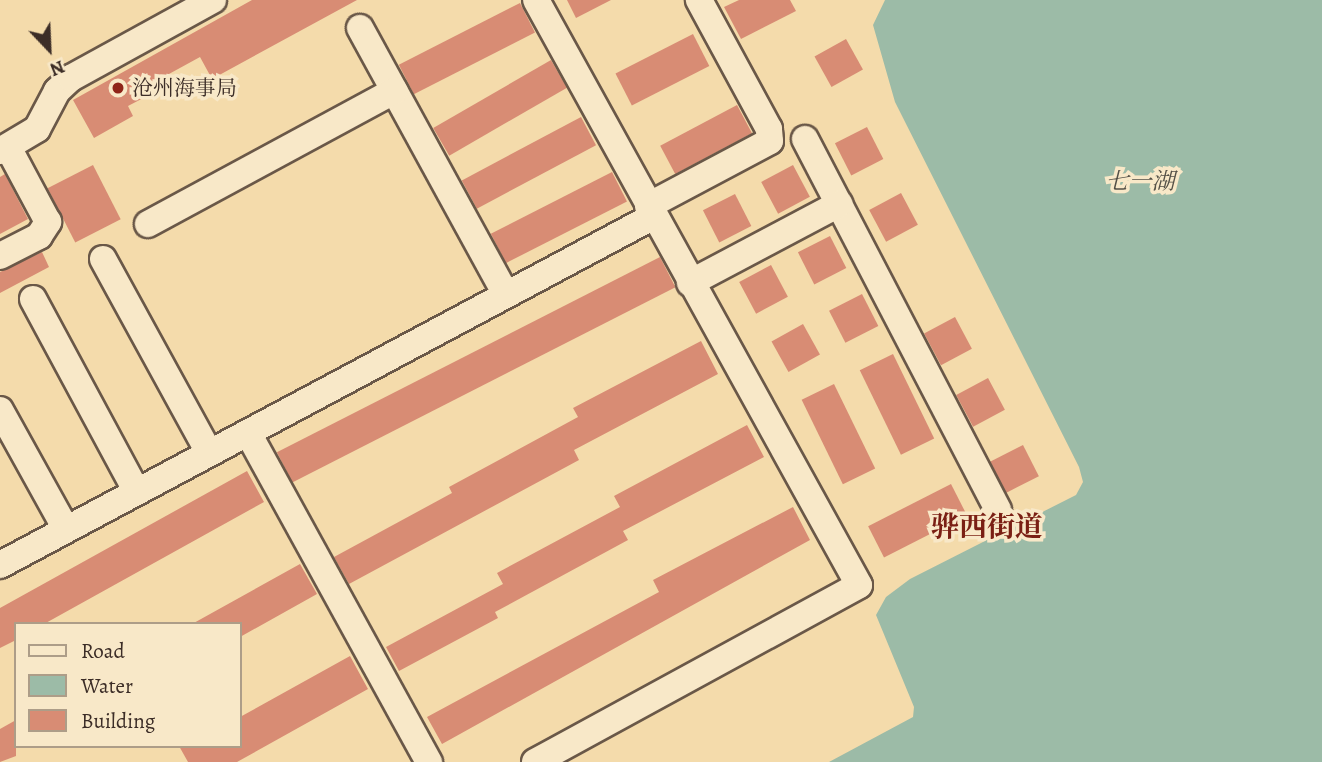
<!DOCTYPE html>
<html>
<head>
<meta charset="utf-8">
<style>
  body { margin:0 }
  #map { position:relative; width:1322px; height:762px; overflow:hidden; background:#f4dbab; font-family:Alegreya,"Noto Serif SC",serif }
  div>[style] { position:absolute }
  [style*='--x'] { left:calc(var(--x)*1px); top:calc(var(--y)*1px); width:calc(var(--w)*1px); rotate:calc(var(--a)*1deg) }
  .water>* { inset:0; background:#9cbba7 }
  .building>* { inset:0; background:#d88c74; transform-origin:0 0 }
  .roads { filter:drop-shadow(2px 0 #6a5848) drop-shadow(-2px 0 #6a5848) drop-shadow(0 2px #6a5848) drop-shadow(0 -2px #6a5848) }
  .minor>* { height:26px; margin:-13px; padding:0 13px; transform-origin:13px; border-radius:13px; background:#f8e8c8 }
  .dots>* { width:19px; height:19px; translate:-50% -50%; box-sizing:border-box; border:4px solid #f8e8c8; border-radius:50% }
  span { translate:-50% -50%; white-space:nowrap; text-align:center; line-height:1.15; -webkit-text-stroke:7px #f8e8c8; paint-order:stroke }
  .poi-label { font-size:21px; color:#3c2d27 }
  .left { translate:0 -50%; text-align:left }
  .water-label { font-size:23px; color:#545047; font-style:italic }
  .district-label { font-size:28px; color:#7a1f14; font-weight:700 }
  .legend { position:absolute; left:14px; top:622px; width:228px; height:126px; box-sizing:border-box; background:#f8e8c8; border:2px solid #ad9d88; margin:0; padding:9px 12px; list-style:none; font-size:21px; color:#3c2d27 }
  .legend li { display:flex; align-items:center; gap:14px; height:35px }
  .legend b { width:35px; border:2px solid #ad9d88 }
  .north { position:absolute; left:14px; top:14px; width:70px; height:70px; -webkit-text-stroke:5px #f8e8c8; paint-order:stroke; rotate:157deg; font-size:19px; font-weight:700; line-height:28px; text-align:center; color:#3c2d27 }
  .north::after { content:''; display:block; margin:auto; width:24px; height:32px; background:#3c2d27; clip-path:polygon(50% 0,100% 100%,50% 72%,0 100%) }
</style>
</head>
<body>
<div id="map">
  <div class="water">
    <div style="clip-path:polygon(885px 0,1322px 0,1322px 762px,829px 762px,913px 717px,914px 707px,876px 615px,886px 597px,910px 579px,1076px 495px,1083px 482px,1079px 467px,895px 102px,873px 25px)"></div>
  </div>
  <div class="building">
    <div style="clip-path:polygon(252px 0,357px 0,212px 79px,200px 57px,147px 86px,151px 94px,128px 106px,133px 116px,94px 138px,73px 100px)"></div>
    <div style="clip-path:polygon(567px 0,611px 0,576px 18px)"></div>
    <div style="clip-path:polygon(739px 0,790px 0,796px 11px,741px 39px,724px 7px)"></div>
    <div style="left:520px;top:3px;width:33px;height:136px;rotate:63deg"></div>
    <div style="left:693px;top:34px;width:36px;height:87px;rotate:63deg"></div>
    <div style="left:846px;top:39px;width:35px;height:36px;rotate:61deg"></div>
    <div style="left:551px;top:60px;width:32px;height:136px;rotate:60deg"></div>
    <div style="left:737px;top:105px;width:32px;height:87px;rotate:62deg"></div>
    <div style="left:581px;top:117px;width:32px;height:135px;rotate:62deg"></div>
    <div style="left:867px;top:127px;width:36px;height:36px;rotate:63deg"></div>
    <div style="left:93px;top:165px;width:61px;height:51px;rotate:63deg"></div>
    <div style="left:793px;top:165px;width:36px;height:36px;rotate:62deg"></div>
    <div style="left:612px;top:172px;width:33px;height:136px;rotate:63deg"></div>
    <div style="clip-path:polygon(5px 174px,28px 219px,0 234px,0 177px)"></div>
    <div style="left:901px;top:193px;width:36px;height:36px;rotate:62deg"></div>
    <div style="left:735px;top:194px;width:36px;height:36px;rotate:63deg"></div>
    <div style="left:830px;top:236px;width:36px;height:36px;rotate:63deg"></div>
    <div style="clip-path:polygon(42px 252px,49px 267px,0 293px,0 272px)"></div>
    <div style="left:660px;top:257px;width:34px;height:430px;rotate:63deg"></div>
    <div style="left:771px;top:265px;width:36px;height:36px;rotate:62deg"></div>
    <div style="left:862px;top:294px;width:36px;height:37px;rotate:63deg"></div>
    <div style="left:955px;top:317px;width:36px;height:35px;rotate:62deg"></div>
    <div style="left:803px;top:324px;width:35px;height:36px;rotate:61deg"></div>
    <div style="clip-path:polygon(701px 341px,718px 374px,574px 450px,579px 460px,349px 584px,334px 557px,452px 493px,449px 487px,578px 417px,573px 408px)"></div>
    <div style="left:893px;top:354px;width:94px;height:37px;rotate:64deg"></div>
    <div style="left:988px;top:378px;width:36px;height:36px;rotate:62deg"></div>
    <div style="left:834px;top:384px;width:94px;height:36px;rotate:64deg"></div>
    <div style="clip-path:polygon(747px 425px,764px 457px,623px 531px,628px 540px,495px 612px,498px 618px,399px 671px,386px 647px,503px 584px,497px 573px,620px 507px,614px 496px)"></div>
    <div style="left:1023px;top:445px;width:35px;height:37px;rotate:63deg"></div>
    <div style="clip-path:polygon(247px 471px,264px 502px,44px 624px,16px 624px,16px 640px,0 648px,0 608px)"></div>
    <div style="left:951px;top:484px;width:35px;height:93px;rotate:63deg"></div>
    <div style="clip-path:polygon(793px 507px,810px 540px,442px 744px,427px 717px,659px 592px,653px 580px)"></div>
    <div style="clip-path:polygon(300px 564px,317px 594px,240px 637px,240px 624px,192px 624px)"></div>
    <div style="clip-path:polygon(350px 656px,368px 689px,237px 762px,188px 762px,179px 746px,240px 746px,240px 717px)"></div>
    <div style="clip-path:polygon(16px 720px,16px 756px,0 762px,0 729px)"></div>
  </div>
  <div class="roads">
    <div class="minor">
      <div style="--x:360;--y:28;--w:304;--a:61.3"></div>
      <div style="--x:805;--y:139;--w:418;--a:62.5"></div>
      <div style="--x:0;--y:151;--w:43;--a:-30.7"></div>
      <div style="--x:37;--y:129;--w:43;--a:-62.2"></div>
      <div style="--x:57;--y:91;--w:19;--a:-43"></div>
      <div style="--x:71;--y:78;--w:162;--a:-28.8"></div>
      <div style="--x:648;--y:206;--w:138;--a:-28"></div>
      <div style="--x:770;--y:141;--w:12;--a:-95"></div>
      <div style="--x:769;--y:129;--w:147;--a:-118.5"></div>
      <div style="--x:148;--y:224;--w:280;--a:-28.4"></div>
      <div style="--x:0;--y:256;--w:44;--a:-27.1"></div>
      <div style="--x:39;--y:236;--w:17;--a:-57"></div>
      <div style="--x:48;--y:222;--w:85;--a:-118.1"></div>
      <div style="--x:103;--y:259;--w:221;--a:61.3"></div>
      <div style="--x:690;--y:283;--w:169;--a:-27.9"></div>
      <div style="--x:33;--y:299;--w:219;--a:61.7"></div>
      <div style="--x:0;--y:410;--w:136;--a:61"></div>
      <div style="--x:248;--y:433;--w:376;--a:61.2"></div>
      <div style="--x:0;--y:565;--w:741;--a:-28.09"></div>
      <div style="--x:535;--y:762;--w:369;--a:-28.6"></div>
      <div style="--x:859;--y:585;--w:668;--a:-118.9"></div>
    </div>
  </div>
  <div class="dots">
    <div style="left:118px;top:88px;background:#8f2418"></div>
  </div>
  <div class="poi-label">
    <span class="left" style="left:132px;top:88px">沧州海事局</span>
  </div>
  <div class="water-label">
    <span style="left:1140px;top:182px">七一湖</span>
  </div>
  <div class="district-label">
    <span style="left:987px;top:527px">骅西街道</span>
  </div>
  <ul class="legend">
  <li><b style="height:9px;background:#f8e8c8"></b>Road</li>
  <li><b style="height:19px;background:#9cbba7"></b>Water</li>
  <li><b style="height:19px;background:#d88c74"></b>Building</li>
  </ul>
  <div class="north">N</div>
</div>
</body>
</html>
